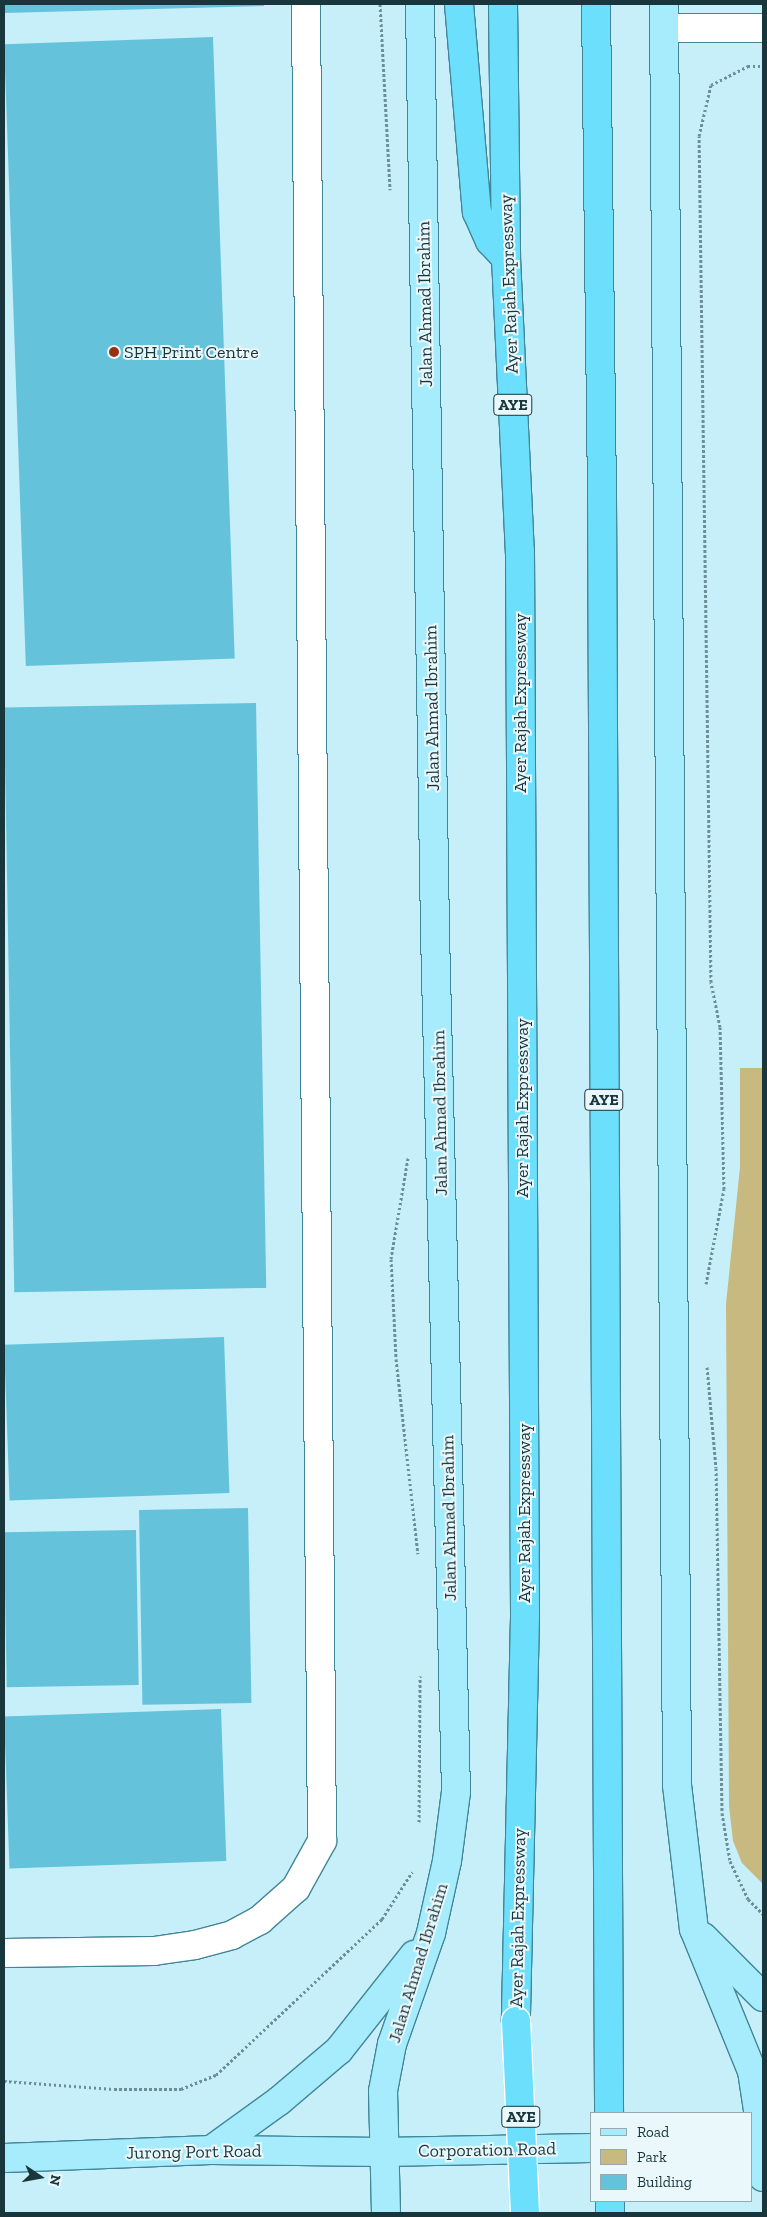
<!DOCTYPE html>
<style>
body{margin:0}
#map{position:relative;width:767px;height:2217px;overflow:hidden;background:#c7effa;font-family:"Zilla Slab",serif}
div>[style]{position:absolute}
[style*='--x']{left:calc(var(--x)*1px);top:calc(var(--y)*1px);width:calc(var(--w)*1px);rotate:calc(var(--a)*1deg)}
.green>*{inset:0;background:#c7b97f}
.building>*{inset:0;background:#64c3da;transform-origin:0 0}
.path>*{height:3px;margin-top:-1.5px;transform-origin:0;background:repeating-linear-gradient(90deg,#6c8e97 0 2.5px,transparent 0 5px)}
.roads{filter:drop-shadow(1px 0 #418697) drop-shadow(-1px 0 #418697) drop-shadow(0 1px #418697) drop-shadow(0 -1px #418697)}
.minor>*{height:28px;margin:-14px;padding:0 14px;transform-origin:14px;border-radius:14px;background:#fff}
.major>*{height:28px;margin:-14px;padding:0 14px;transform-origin:14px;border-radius:14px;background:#a7ecfd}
.highway>*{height:28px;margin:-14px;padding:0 14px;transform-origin:14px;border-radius:14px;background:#6cdffc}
.bridges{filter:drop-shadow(1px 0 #fff) drop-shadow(-1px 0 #fff) drop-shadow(0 1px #fff) drop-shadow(0 -1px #fff)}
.highway-bridge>*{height:28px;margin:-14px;padding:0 14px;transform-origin:14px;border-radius:14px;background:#6cdffc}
.dots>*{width:14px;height:14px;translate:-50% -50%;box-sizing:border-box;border:2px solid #eaf7fb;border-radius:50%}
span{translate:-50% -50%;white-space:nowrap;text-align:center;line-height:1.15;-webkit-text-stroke:4px #eaf7fb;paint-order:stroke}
.shield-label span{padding:1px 4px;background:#eaf7fb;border:1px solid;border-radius:4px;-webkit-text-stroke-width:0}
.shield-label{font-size:16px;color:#19363d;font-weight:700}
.street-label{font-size:18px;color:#19363d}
.poi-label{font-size:18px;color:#19363d}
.left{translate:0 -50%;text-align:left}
.frame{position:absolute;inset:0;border:5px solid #19363d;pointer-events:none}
.legend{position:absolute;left:590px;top:2112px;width:162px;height:90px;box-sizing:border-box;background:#eaf7fb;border:1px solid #96aaaf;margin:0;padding:6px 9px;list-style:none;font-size:15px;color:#19363d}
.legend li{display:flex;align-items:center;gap:10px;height:25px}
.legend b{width:25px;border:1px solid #96aaaf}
.north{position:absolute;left:15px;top:2152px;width:50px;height:50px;-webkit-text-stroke:4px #eaf7fb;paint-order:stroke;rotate:102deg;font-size:14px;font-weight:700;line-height:20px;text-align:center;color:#19363d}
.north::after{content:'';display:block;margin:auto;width:18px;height:22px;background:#19363d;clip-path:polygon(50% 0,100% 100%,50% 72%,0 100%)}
</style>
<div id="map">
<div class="green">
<i style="clip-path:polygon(740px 1068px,763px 1068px,763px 1884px,742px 1863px,733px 1841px,729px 1806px,726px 1304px,740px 1167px)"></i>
</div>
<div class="building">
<i style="clip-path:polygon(4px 4px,264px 4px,264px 6px,4px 13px)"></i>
<i style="left:213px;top:37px;width:622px;height:209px;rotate:88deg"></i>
<i style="left:256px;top:703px;width:585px;height:252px;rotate:89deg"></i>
<i style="left:224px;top:1337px;width:156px;height:220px;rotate:88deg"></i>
<i style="left:248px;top:1508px;width:195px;height:109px;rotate:89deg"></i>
<i style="left:136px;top:1530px;width:155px;height:132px;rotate:89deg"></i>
<i style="left:221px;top:1709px;width:152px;height:217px;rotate:88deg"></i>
</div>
<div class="path">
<i style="--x:380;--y:4;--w:186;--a:86.9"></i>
<i style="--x:408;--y:1158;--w:102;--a:99.6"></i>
<i style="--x:391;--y:1259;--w:100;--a:87.1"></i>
<i style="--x:396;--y:1359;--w:196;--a:83.6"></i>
<i style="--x:706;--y:1284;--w:97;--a:-79.3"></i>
<i style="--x:724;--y:1189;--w:162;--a:-91.4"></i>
<i style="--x:720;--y:1027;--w:46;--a:-101.3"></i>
<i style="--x:711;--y:982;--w:846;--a:-90.81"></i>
<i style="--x:699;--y:136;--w:52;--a:-76.8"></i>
<i style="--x:711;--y:85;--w:42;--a:-27.2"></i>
<i style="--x:748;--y:66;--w:15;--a:0"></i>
<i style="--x:707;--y:1367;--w:101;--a:84.9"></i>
<i style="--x:716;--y:1468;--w:345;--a:89"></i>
<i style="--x:722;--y:1813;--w:49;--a:80.5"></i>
<i style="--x:730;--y:1861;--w:42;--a:64.7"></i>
<i style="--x:748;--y:1899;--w:21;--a:45"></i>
<i style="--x:419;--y:1822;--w:146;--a:-89.6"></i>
<i style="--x:4;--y:2081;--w:110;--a:4.2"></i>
<i style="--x:114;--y:2089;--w:67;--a:0"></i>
<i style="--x:181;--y:2089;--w:38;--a:-22"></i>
<i style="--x:216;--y:2075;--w:228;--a:-43.2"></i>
<i style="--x:382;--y:1919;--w:56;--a:-57.4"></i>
</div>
<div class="roads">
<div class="minor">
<i style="--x:666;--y:28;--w:97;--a:0"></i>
<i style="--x:4;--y:1953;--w:150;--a:-0.8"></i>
<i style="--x:154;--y:1951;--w:41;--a:-8.3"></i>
<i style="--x:195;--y:1945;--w:38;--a:-15"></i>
<i style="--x:232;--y:1935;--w:32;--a:-28"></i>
<i style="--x:260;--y:1920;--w:48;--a:-41.6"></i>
<i style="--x:296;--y:1888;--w:54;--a:-61"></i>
<i style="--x:322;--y:1841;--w:1837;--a:-90.5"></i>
</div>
<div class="major">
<i style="--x:664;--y:4;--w:1781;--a:89.58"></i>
<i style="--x:677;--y:1785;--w:145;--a:83.3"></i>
<i style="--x:694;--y:1929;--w:153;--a:67.8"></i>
<i style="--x:752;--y:2071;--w:73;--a:81.3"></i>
<i style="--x:763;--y:2143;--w:34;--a:90"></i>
<i style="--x:703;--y:1937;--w:85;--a:45"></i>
<i style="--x:211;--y:2150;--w:84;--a:-35.8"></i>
<i style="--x:279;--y:2101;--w:79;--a:-40.4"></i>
<i style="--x:339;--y:2050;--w:121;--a:-51.7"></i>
<i style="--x:4;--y:2158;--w:207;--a:-2.2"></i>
<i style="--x:211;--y:2150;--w:172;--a:0.7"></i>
<i style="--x:383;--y:2152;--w:208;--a:-1.1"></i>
<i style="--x:386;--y:2213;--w:122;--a:-91.4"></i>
<i style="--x:383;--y:2091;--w:48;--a:-79.2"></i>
<i style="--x:392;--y:2044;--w:118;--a:-70.6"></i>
<i style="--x:431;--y:1933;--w:74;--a:-77.5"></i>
<i style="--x:447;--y:1861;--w:70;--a:-82.6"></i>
<i style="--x:456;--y:1792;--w:862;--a:-91.4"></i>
<i style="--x:435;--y:930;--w:926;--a:-90.93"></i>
</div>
<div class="highway">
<i style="--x:459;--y:4;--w:209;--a:85.1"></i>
<i style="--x:477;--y:212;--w:32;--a:66"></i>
<i style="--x:490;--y:241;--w:23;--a:47"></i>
<i style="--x:503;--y:4;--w:254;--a:89.3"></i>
<i style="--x:506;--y:258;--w:293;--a:87.3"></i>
<i style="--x:520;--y:551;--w:1066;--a:89.73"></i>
<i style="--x:525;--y:1617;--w:404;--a:91.3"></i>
<i style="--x:596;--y:4;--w:492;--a:89.3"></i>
<i style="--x:602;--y:496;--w:1617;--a:89.75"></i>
<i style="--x:610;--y:2201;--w:12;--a:90"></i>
</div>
</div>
<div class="bridges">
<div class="highway-bridge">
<i style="--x:516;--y:2021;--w:192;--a:87.3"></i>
</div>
</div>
<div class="dots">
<i style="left:114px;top:352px;background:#983112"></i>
</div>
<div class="shield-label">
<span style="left:513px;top:405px">AYE</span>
<span style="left:604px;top:1100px">AYE</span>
<span style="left:521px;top:2117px">AYE</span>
</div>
<div class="street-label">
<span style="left:509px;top:284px;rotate:-92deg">Ayer Rajah Expressway</span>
<span style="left:425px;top:304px;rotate:-91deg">Jalan Ahmad Ibrahim</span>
<span style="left:520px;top:703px;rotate:-90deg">Ayer Rajah Expressway</span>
<span style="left:432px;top:708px;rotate:-91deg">Jalan Ahmad Ibrahim</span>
<span style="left:522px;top:1108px;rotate:-90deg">Ayer Rajah Expressway</span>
<span style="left:440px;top:1113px;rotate:-91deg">Jalan Ahmad Ibrahim</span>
<span style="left:524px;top:1513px;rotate:-90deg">Ayer Rajah Expressway</span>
<span style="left:449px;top:1518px;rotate:-91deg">Jalan Ahmad Ibrahim</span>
<span style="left:518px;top:1918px;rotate:-89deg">Ayer Rajah Expressway</span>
<span style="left:418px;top:1963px;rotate:-73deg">Jalan Ahmad Ibrahim</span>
<span style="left:487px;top:2150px;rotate:-1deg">Corporation Road</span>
<span style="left:194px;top:2152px;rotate:-1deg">Jurong Port Road</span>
</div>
<div class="poi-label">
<span class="left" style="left:124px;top:352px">SPH Print Centre</span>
</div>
<div class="frame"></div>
<ul class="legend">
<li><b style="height:6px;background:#a7ecfd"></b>Road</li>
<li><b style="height:14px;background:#c7b97f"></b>Park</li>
<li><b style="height:14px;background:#64c3da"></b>Building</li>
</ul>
<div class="north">N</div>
</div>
